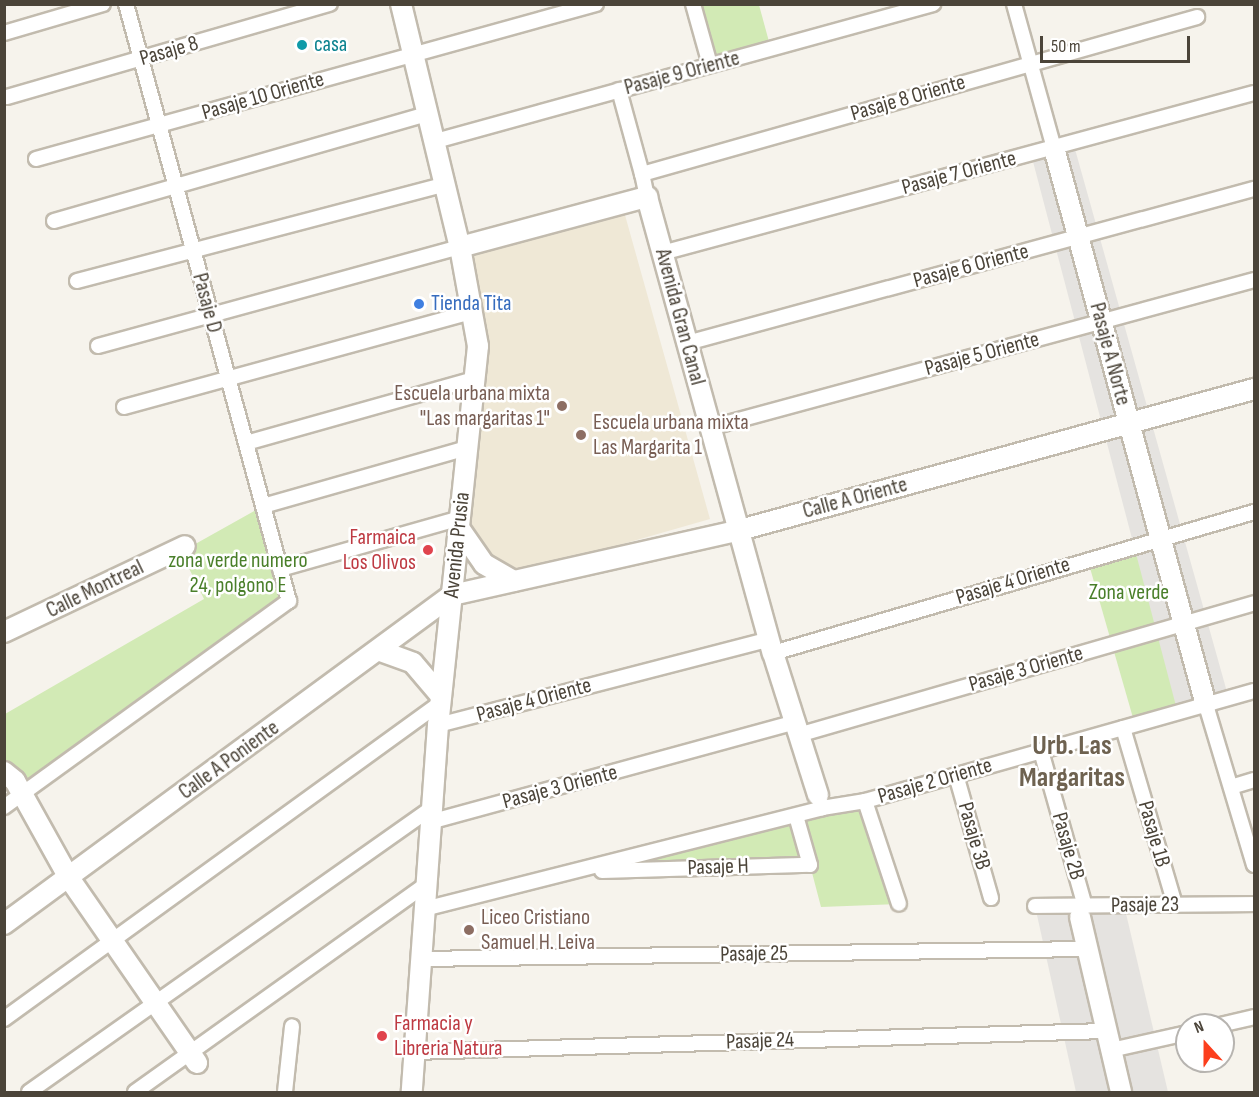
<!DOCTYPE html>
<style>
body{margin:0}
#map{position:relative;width:1259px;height:1097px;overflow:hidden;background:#f6f3ec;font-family:"Sofia Sans Condensed",sans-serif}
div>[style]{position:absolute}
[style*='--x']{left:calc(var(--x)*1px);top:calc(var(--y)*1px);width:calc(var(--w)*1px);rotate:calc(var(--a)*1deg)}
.education>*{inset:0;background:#efe8d6}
.green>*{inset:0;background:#d2eab5;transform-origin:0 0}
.parking>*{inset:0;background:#e5e3e0}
.roads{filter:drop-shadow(2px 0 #c2bbae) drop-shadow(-2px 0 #c2bbae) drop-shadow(0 2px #c2bbae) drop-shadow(0 -2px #c2bbae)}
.pedestrian>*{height:14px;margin:-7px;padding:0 7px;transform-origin:7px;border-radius:7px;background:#fff}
.minor>*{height:20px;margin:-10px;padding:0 10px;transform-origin:10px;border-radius:10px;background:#fff}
.dots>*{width:16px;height:16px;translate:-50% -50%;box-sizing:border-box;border:3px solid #fff;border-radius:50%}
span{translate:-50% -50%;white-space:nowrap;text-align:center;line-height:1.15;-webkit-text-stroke:5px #fff;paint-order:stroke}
.culture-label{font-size:22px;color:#0d838f}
.left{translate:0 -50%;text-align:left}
.street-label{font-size:22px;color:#4b4439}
.shop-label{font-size:22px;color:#366cbe}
.education-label{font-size:22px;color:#785e54}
.right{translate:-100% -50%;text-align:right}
.health-label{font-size:22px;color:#be3a42}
.park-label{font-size:22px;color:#4a7f2a}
.district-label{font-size:28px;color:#6e6250;font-weight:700}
.frame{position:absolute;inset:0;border:6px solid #4b4439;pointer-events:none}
.north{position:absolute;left:1175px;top:1013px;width:60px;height:60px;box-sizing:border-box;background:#fff;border:2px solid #b7b4b0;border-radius:50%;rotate:339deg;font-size:16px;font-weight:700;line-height:24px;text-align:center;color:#4b4439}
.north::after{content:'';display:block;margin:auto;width:21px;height:27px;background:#fc3f1d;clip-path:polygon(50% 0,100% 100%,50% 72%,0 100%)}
.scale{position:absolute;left:1040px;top:36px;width:150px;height:27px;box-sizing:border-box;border:3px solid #4b4439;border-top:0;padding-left:8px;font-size:18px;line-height:21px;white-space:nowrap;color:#4b4439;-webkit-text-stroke:4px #fff;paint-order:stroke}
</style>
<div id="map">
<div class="education">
<i style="clip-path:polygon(625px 215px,710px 519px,532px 570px,503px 569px,468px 534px,485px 351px,472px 254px)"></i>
</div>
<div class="green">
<i style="clip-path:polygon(693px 5px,759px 5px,771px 49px,710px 65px)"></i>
<i style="clip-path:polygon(263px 506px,289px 601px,22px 794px,5px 772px,5px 714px,204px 599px,181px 552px)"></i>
<i style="left:1146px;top:542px;width:173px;height:61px;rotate:74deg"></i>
<i style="clip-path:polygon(865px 801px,899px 904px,821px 907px,810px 865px,576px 871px)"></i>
</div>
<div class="parking">
<i style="clip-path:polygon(1073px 142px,1227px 692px,1176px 706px,1031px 154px)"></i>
<i style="clip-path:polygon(1124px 905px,1168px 1092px,1076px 1092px,1035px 906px)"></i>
</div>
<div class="roads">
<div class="pedestrian">
<i style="--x:693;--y:4;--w:63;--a:74.4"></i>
<i style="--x:1014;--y:4;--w:149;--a:74.5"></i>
<i style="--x:4;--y:33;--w:103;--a:-16.3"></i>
<i style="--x:619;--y:90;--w:87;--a:74.7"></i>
<i style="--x:7;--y:97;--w:336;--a:-16.1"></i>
<i style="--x:432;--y:142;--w:520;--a:-15.4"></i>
<i style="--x:36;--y:159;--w:581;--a:-15.47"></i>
<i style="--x:647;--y:197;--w:24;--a:-102"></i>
<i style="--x:642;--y:174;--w:577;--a:-15.8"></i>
<i style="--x:54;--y:221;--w:387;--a:-16"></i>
<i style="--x:662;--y:253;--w:613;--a:-15.12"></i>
<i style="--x:77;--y:281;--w:378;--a:-14.7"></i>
<i style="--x:687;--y:343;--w:588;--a:-15.2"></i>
<i style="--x:98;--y:346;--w:375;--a:-15.3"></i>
<i style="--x:124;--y:407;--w:361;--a:-15.3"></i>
<i style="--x:709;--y:428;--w:565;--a:-15.19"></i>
<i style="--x:246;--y:443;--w:237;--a:-15.7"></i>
<i style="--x:263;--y:506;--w:212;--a:-15.9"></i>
<i style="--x:280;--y:569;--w:187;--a:-15.8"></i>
<i style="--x:773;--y:653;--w:501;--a:-16.34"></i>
<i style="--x:1206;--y:705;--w:167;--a:73.3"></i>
<i style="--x:438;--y:725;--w:343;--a:-14.5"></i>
<i style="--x:1123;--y:728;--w:184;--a:73.6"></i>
<i style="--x:798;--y:735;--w:475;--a:-16.1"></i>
<i style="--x:1041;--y:751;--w:161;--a:74.2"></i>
<i style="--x:956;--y:775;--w:128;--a:74.1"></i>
<i style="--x:1231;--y:787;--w:24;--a:-17"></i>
<i style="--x:818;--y:795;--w:14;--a:73"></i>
<i style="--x:822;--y:808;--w:44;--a:-9.2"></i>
<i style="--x:865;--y:801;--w:404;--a:-15.8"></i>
<i style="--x:865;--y:801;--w:108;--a:71.7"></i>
<i style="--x:4;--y:807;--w:352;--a:-35.9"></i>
<i style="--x:289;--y:601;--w:619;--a:-105.27"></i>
<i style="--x:430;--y:822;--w:376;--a:-15.3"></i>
<i style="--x:602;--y:871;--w:208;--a:-1.7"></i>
<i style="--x:810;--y:865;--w:51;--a:-105.9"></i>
<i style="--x:1035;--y:906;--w:219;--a:-0.5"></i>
<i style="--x:424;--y:909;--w:411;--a:-14.2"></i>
<i style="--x:420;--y:959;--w:668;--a:-0.86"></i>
<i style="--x:4;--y:1019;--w:538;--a:-35.93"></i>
<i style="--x:1220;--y:1025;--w:35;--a:-13"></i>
<i style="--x:1111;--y:1050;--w:78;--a:-12.6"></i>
<i style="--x:414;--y:1052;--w:693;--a:-1.74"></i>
<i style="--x:29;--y:1092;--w:492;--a:-35.2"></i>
<i style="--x:135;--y:1092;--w:356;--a:-35.5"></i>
<i style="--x:285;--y:1092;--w:66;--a:-83.9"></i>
</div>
<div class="minor">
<i style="--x:401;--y:4;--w:250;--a:76.4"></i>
<i style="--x:460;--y:247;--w:101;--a:79.7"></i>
<i style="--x:478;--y:346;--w:381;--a:96"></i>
<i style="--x:438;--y:725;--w:368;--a:94.1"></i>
<i style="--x:1054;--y:148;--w:577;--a:74.74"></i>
<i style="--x:460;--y:247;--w:194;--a:-15"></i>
<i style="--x:647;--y:197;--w:473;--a:74.6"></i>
<i style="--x:773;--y:653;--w:149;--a:72.4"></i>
<i style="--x:459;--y:528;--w:44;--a:55.2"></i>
<i style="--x:484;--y:564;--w:34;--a:30"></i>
<i style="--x:4;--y:632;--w:200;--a:-25.4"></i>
<i style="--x:378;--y:650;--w:37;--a:20"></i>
<i style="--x:413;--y:663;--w:43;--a:49.7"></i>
<i style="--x:4;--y:772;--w:14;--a:39"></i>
<i style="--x:15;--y:781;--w:111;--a:60.9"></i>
<i style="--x:69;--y:878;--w:225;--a:55.3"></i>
<i style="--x:1080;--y:917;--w:180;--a:76.8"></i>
<i style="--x:4;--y:924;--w:556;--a:-36.29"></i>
<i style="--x:452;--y:595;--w:295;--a:-12.7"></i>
<i style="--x:740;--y:530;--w:533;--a:-15.34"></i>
</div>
</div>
<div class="dots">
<i style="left:302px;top:45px;background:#0f9aa8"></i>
<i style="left:419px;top:304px;background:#3f7fe0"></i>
<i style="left:562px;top:406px;background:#8d6e63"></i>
<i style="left:581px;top:435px;background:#8d6e63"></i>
<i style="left:428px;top:550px;background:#e0444e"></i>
<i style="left:469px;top:930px;background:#8d6e63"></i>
<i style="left:382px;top:1036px;background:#e0444e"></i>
</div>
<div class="culture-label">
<span class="left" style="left:314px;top:45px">casa</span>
</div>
<div class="street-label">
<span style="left:169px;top:51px;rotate:-16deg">Pasaje 8</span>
<span style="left:682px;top:73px;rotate:-15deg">Pasaje 9 Oriente</span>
<span style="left:263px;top:96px;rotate:-16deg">Pasaje 10 Oriente</span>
<span style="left:908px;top:98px;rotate:-16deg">Pasaje 8 Oriente</span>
<span style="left:959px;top:173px;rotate:-15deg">Pasaje 7 Oriente</span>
<span style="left:971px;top:266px;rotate:-15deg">Pasaje 6 Oriente</span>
<span style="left:207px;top:303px;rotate:75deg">Pasaje D</span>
<span style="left:680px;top:317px;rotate:75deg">Avenida Gran Canal</span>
<span style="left:982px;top:354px;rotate:-15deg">Pasaje 5 Oriente</span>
<span style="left:1110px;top:354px;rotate:75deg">Pasaje A Norte</span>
<span style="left:855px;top:498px;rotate:-15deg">Calle A Oriente</span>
<span style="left:457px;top:545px;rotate:-84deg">Avenida Prusia</span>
<span style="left:1013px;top:581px;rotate:-17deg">Pasaje 4 Oriente</span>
<span style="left:95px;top:589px;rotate:-26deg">Calle Montreal</span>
<span style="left:1026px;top:669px;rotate:-16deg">Pasaje 3 Oriente</span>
<span style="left:534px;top:700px;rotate:-15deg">Pasaje 4 Oriente</span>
<span style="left:229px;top:760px;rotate:-36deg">Calle A Poniente</span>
<span style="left:935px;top:781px;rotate:-16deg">Pasaje 2 Oriente</span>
<span style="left:560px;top:787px;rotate:-15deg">Pasaje 3 Oriente</span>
<span style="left:1154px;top:834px;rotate:74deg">Pasaje 1B</span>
<span style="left:974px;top:836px;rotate:74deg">Pasaje 3B</span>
<span style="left:1068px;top:846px;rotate:74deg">Pasaje 2B</span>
<span style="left:718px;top:867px;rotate:-2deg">Pasaje H</span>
<span style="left:1145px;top:905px;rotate:-1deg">Pasaje 23</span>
<span style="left:754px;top:954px;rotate:-1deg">Pasaje 25</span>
<span style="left:760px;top:1041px;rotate:-2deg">Pasaje 24</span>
</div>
<div class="shop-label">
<span class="left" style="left:431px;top:304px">Tienda Tita</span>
</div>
<div class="education-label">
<span class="right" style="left:550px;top:406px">Escuela urbana mixta<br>"Las margaritas 1"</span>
<span class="left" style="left:593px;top:435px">Escuela urbana mixta<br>Las Margarita 1</span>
<span class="left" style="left:481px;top:930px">Liceo Cristiano<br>Samuel H. Leiva</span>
</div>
<div class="health-label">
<span class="right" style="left:416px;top:550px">Farmaica<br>Los Olivos</span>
<span class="left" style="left:394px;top:1036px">Farmacia y<br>Libreria Natura</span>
</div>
<div class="park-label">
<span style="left:238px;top:573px">zona verde numero<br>24, polgono E</span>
<span style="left:1129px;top:593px">Zona verde</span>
</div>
<div class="district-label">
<span style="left:1072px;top:762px">Urb. Las<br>Margaritas</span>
</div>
<div class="frame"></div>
<div class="north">N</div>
<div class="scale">50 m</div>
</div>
